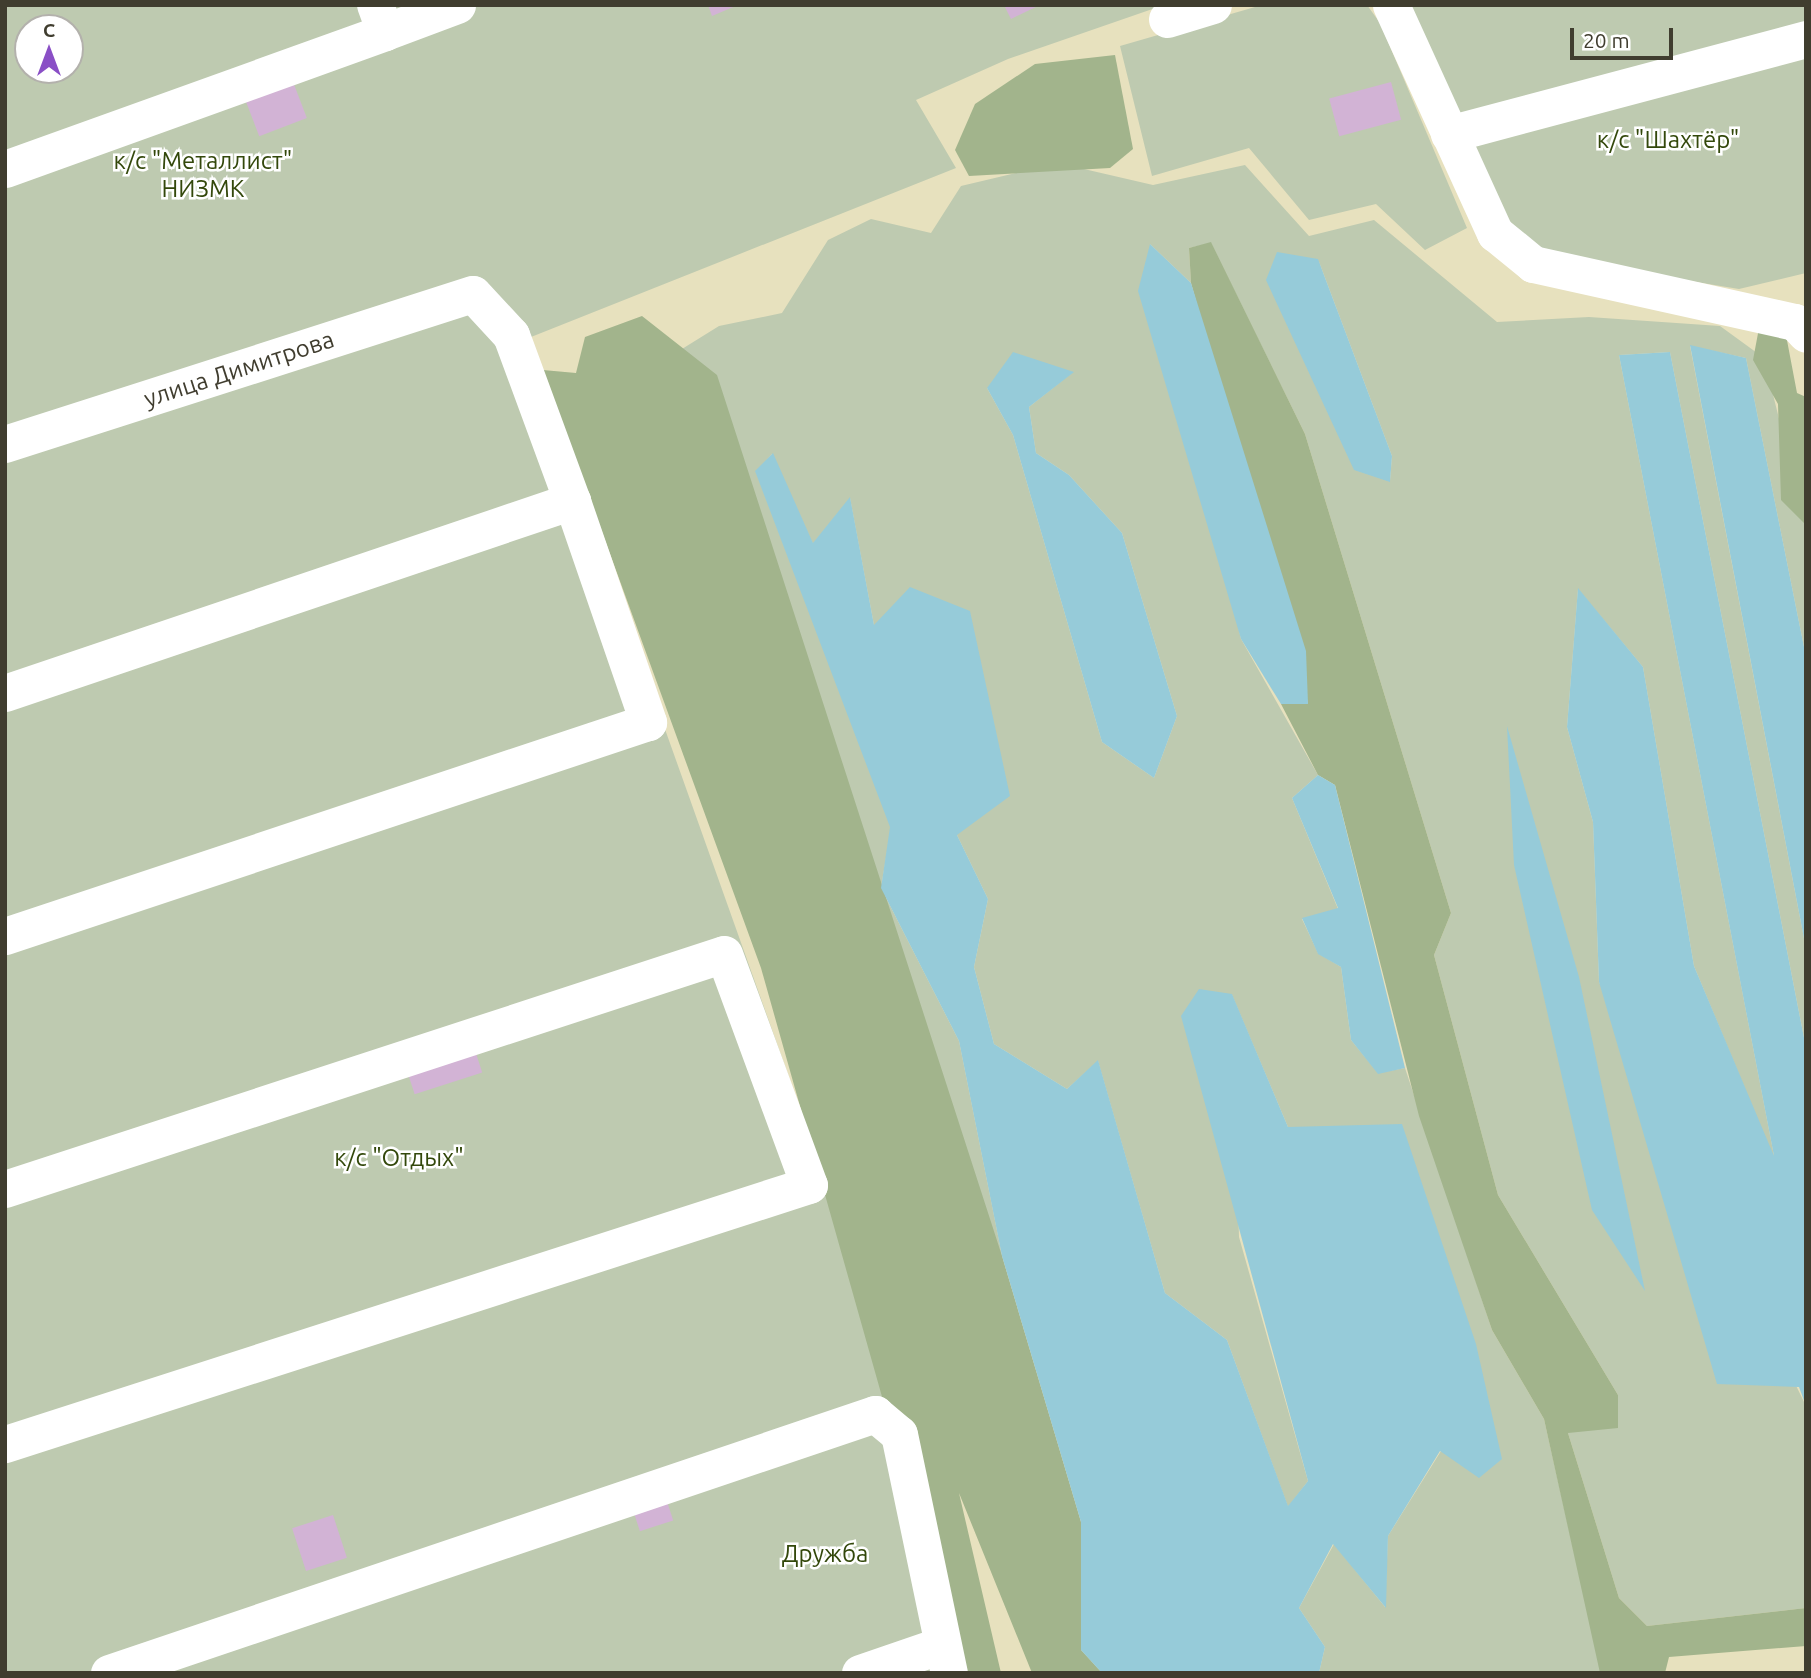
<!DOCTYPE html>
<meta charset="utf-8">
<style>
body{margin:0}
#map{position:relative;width:1811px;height:1678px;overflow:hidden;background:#e7e1be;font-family:Ubuntu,sans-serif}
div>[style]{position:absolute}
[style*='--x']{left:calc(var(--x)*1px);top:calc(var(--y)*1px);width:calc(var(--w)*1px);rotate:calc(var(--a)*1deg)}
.green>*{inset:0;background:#becab0}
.forest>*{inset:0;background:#a2b48c}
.water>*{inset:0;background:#96cbd9}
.building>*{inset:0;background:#d2b3d5;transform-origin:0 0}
.minor>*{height:37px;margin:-18.5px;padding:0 18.5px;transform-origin:18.5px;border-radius:18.5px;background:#fff}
span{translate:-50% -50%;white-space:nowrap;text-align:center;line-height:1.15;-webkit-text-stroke:5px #fff;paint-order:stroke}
.park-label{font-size:24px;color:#33480b}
.street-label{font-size:24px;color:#403d2f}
.frame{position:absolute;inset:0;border:7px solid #403d2f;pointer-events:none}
.north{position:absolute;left:14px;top:14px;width:70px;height:70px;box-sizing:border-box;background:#fff;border:2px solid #b3b1ac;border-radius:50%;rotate:0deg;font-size:19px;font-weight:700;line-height:28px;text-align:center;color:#403d2f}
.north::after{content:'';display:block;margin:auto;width:24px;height:32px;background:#8a4fc6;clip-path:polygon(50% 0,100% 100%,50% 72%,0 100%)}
.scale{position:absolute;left:1570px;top:28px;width:103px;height:32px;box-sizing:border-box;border:4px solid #403d2f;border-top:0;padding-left:9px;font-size:21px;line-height:24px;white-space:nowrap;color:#403d2f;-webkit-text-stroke:5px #fff;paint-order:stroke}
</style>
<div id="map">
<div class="green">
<i style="clip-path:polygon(evenodd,5px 5px,1164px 5px,1008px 59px,916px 100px,956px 168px,526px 339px,905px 1403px,979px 1673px,5px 1673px,5px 5px,28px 28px,70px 28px,70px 70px,28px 70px,28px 28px)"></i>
<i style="clip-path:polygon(1262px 5px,1367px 5px,1380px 23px,1467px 228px,1425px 250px,1376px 204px,1309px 220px,1249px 148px,1152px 176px,1120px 46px)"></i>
<i style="clip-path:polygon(1403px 5px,1806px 5px,1806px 273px,1739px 289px,1542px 257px,1507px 227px)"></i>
<i style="clip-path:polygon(evenodd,1058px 163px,1153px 185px,1245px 165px,1309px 236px,1374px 220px,1497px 322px,1589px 317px,1720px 326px,1764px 358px,1806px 528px,1806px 657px,1746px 358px,1690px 346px,1806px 949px,1806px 1048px,1670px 352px,1619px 355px,1775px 1161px,1694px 966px,1643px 667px,1578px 589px,1567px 727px,1593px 822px,1599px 982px,1806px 1406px,1806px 1608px,1647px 1626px,1619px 1598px,1568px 1433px,1618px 1395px,1498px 1195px,1434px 955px,1451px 913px,1305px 434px,1211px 243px,1189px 248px,1191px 283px,1150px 244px,1241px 639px,1318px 775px,1292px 798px,1338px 909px,1302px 919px,1318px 953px,1341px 967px,1351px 1040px,1378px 1073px,1405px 1068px,1492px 1330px,1544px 1419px,1601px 1672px,1319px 1673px,1325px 1647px,1299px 1608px,1334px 1544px,1385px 1607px,1388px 1536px,1441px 1451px,1288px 1127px,1232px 995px,1239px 1237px,1308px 1481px,1288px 1507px,1227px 1340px,1165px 1293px,1098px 1061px,1067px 1089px,994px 1044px,974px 967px,988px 899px,957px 835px,874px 625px,850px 498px,813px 544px,772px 454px,756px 472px,891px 827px,881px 888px,959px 1041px,1081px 1650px,1102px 1673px,1060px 1673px,616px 390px,719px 326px,782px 313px,828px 240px,871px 219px,931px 233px,961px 186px,1058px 163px,1318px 259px,1392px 456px,1390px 481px,1318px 259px,1058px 163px,1073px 372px,1029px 407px,1036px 453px,1069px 475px,1122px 533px,1177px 716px,1154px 778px,1102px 742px,1013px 435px,987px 388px,1073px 372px)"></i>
</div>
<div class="forest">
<i style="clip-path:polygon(1115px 55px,1133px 149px,1110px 168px,969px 176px,955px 150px,975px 104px,1035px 64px)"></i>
<i style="clip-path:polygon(1211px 242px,1305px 434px,1451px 913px,1434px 955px,1498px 1195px,1618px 1395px,1618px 1428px,1568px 1433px,1619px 1598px,1647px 1626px,1806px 1608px,1806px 1646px,1669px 1657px,1665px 1673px,1600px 1673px,1544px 1419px,1492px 1330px,1419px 1116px,1335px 785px,1318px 775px,1281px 704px,1308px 703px,1191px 283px,1189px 248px)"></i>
<i style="clip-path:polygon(642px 316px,717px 375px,1002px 1256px,1081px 1522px,1081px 1650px,1102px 1673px,1032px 1673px,959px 1493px,1001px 1673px,960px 1673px,761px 968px,543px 370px,576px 373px,585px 337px)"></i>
<i style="clip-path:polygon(1759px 328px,1786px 335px,1797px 393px,1806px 397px,1806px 554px,1804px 523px,1781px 500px,1778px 404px,1753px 360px)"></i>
</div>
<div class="water">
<i style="clip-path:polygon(1150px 244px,1191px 283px,1306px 651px,1308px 704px,1281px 704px,1241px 639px,1138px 291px)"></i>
<i style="clip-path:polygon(1277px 252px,1318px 259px,1392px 456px,1390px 482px,1354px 470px,1266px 280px)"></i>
<i style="clip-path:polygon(1690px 345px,1746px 358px,1806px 657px,1806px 949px)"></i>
<i style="clip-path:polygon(1013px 352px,1074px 372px,1029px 407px,1036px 453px,1069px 475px,1122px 533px,1177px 716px,1154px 778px,1102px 742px,1013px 435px,987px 388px)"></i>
<i style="clip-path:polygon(1670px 352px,1806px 1048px,1806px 1406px,1799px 1387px,1717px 1384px,1599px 982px,1593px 822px,1567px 727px,1578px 588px,1643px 667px,1694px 966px,1774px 1156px,1619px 355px)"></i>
<i style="clip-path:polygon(773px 453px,813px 543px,850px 497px,874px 625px,910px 587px,970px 611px,1010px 796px,957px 835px,988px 899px,974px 967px,994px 1044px,1067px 1089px,1098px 1060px,1165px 1293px,1227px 1340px,1288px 1506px,1308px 1481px,1181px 1016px,1199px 989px,1232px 994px,1288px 1127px,1402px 1124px,1476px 1344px,1502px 1459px,1479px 1478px,1440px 1451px,1388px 1536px,1386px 1608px,1333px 1544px,1299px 1608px,1325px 1647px,1319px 1673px,1102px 1673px,1081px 1650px,1081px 1522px,1002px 1256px,959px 1041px,881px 888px,890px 827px,755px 471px)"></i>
<i style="clip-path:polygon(1507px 726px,1579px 977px,1645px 1291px,1592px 1210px,1514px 865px)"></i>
<i style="clip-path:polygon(1318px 775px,1335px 785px,1405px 1068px,1378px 1074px,1351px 1040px,1341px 967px,1318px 954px,1302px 918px,1338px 908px,1292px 798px)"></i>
</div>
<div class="building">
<i style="clip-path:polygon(708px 5px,738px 5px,712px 16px)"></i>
<i style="clip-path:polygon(1004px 5px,1040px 5px,1011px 19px)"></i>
<i style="left:290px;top:74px;width:47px;height:51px;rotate:69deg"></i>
<i style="left:1391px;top:82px;width:39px;height:64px;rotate:75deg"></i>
<i style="left:472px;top:1041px;width:33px;height:71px;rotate:72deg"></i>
<i style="left:663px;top:1489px;width:33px;height:35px;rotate:72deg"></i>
<i style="left:333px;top:1515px;width:45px;height:43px;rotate:72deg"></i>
</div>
<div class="minor">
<i style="--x:1391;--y:5;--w:251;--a:65.5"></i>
<i style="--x:1495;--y:233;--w:49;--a:39.2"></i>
<i style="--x:1533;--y:264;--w:268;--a:12.5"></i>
<i style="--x:1795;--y:322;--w:16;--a:47"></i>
<i style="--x:1167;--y:19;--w:48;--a:-16.9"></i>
<i style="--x:385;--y:32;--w:77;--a:-20.6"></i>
<i style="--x:1449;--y:134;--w:369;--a:-14.9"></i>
<i style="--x:5;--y:169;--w:404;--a:-19.8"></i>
<i style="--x:385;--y:32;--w:29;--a:-110"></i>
<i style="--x:5;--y:444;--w:491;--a:-17.8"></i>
<i style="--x:473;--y:294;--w:56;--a:47.2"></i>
<i style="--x:511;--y:335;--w:177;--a:69.8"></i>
<i style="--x:5;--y:693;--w:599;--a:-18.71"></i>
<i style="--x:572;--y:501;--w:234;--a:71"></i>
<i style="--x:648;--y:722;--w:678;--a:161.59"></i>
<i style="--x:5;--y:1189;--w:756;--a:-18.1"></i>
<i style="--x:724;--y:954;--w:246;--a:69.8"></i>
<i style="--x:809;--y:1185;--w:845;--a:162.14"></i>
<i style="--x:109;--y:1673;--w:809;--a:-18.68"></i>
<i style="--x:875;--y:1414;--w:31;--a:40"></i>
<i style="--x:899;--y:1434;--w:244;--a:78.2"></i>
<i style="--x:860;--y:1673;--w:87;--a:-18.9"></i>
</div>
<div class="park-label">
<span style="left:1668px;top:140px">к/с "Шахтёр"</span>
<span style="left:203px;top:175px">к/с "Металлист"<br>НИЗМК</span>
<span style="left:399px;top:1158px">к/с "Отдых"</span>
<span style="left:825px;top:1554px">Дружба</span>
</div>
<div class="street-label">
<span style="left:239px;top:369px;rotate:-18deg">улица Димитрова</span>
</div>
<div class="frame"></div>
<div class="north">С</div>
<div class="scale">20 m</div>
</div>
